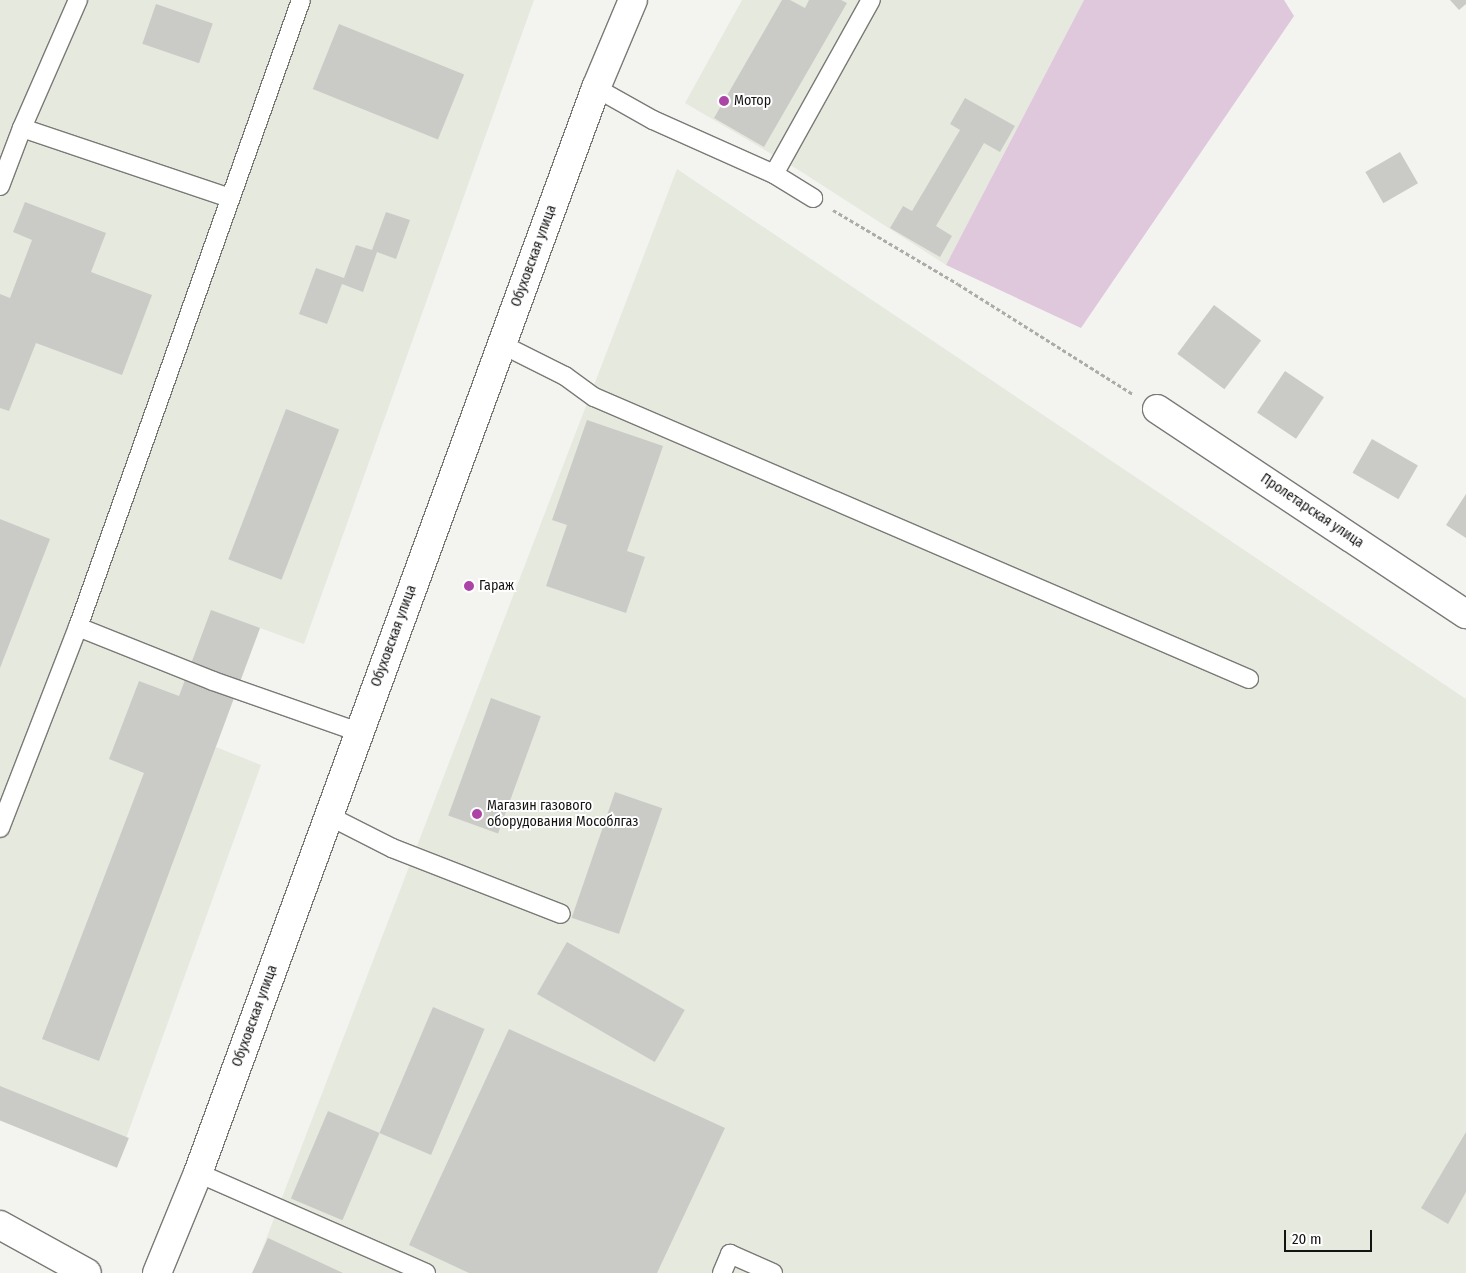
<!DOCTYPE html>
<meta charset="utf-8">
<style>
body{margin:0}
#map{position:relative;width:1466px;height:1273px;overflow:hidden;background:#f3f4f0;font-family:"Fira Sans Condensed",sans-serif}
div>[style]{position:absolute}
[style*='--x']{left:calc(var(--x)*1px);top:calc(var(--y)*1px);width:calc(var(--w)*1px);rotate:calc(var(--a)*1deg)}
.built>*{inset:0;background:#e6e9de}
.green>*{inset:0;background:#dfc8dc}
.building>*{inset:0;background:#cacbc7;transform-origin:0 0}
.path>*{height:3px;margin-top:-1.5px;transform-origin:0;background:repeating-linear-gradient(90deg,#abaca9 0 4px,transparent 0 6.5px)}
.roads{filter:drop-shadow(1px 0 #797a76) drop-shadow(-1px 0 #797a76) drop-shadow(0 1px #797a76) drop-shadow(0 -1px #797a76)}
.service>*{height:18px;margin:-9px;padding:0 9px;transform-origin:9px;border-radius:9px;background:#fff}
.minor>*{height:28px;margin:-14px;padding:0 14px;transform-origin:14px;border-radius:14px;background:#fff}
.primary>*{height:28px;margin:-14px;padding:0 14px;transform-origin:14px;border-radius:14px;background:#fff}
.dots>*{width:14px;height:14px;translate:-50% -50%;box-sizing:border-box;border:2px solid #fff;border-radius:50%}
span{translate:-50% -50%;white-space:nowrap;text-align:center;line-height:1.15;-webkit-text-stroke:4px #fff;paint-order:stroke}
.poi-label{font-size:14px;color:#131312}
.left{translate:0 -50%;text-align:left}
.street-label{font-size:14px;color:#131312}
.scale{position:absolute;left:1284px;top:1230px;width:88px;height:22px;box-sizing:border-box;border:2px solid #131312;border-top:0;padding-left:6px;font-size:15px;line-height:18px;white-space:nowrap;color:#131312;-webkit-text-stroke:4px #fff;paint-order:stroke}
</style>
<div id="map">
<div class="built">
<i style="clip-path:polygon(0 0,534px 0,304px 644px,260px 628px,216px 747px,261px 765px,116px 1166px,0 1118px)"></i>
<i style="clip-path:polygon(742px 0,1084px 0,946px 265px,797px 169px,685px 103px)"></i>
<i style="clip-path:polygon(677px 169px,1466px 699px,1466px 1273px,253px 1273px)"></i>
</div>
<div class="green">
<i style="clip-path:polygon(1084px 0,1284px 0,1294px 16px,1081px 328px,946px 265px)"></i>
</div>
<div class="building">
<i style="clip-path:polygon(782px 0,790px 0,805px 8px,809px 0,841px 0,847px 3px,764px 147px,714px 118px)"></i>
<i style="clip-path:polygon(1450px 0,1466px 0,1466px 4px,1459px 10px)"></i>
<i style="left:156px;top:4px;width:60px;height:42px;rotate:19deg"></i>
<i style="left:339px;top:24px;width:135px;height:70px;rotate:22deg"></i>
<i style="clip-path:polygon(965px 98px,1015px 126px,1000px 152px,984px 143px,936px 226px,952px 236px,940px 257px,890px 228px,903px 206px,912px 211px,960px 130px,950px 124px)"></i>
<i style="left:1400px;top:152px;width:36px;height:40px;rotate:60deg"></i>
<i style="clip-path:polygon(25px 202px,106px 233px,91px 272px,152px 295px,122px 375px,36px 343px,9px 411px,0 408px,0 294px,10px 298px,32px 240px,13px 232px)"></i>
<i style="clip-path:polygon(386px 212px,410px 220px,396px 259px,377px 252px,363px 292px,342px 284px,327px 324px,299px 314px,316px 268px,344px 278px,356px 245px,372px 250px)"></i>
<i style="left:1214px;top:305px;width:59px;height:61px;rotate:37deg"></i>
<i style="left:1285px;top:371px;width:47px;height:50px;rotate:34deg"></i>
<i style="left:286px;top:409px;width:57px;height:161px;rotate:21deg"></i>
<i style="clip-path:polygon(587px 420px,663px 446px,627px 551px,645px 557px,626px 613px,546px 586px,567px 525px,552px 520px)"></i>
<i style="left:1372px;top:439px;width:53px;height:39px;rotate:30deg"></i>
<i style="clip-path:polygon(1466px 494px,1466px 538px,1446px 525px)"></i>
<i style="clip-path:polygon(0 519px,50px 539px,0 668px)"></i>
<i style="clip-path:polygon(211px 610px,260px 628px,99px 1061px,42px 1039px,144px 773px,109px 759px,139px 681px,179px 696px)"></i>
<i style="left:491px;top:698px;width:53px;height:125px;rotate:20deg"></i>
<i style="left:615px;top:792px;width:50px;height:133px;rotate:19deg"></i>
<i style="left:567px;top:942px;width:136px;height:60px;rotate:30deg"></i>
<i style="left:433px;top:1007px;width:56px;height:137px;rotate:23deg"></i>
<i style="clip-path:polygon(509px 1029px,725px 1128px,657px 1273px,469px 1273px,409px 1245px)"></i>
<i style="left:0;top:1086px;width:139px;height:32px;rotate:22deg"></i>
<i style="left:328px;top:1111px;width:56px;height:95px;rotate:23deg"></i>
<i style="clip-path:polygon(1466px 1132px,1466px 1192px,1448px 1224px,1421px 1208px)"></i>
<i style="clip-path:polygon(268px 1238px,343px 1273px,252px 1273px)"></i>
</div>
<div class="path">
<i style="--x:833;--y:210;--w:145;--a:30.6"></i>
<i style="--x:958;--y:284;--w:207;--a:32.2"></i>
</div>
<div class="roads">
<div class="service">
<i style="--x:596;--y:88;--w:65;--a:29.3"></i>
<i style="--x:653;--y:120;--w:133;--a:24.1"></i>
<i style="--x:774;--y:174;--w:46;--a:31.6"></i>
<i style="--x:22;--y:128;--w:219;--a:18.6"></i>
<i style="--x:774;--y:174;--w:199;--a:-60.9"></i>
<i style="--x:0;--y:186;--w:62;--a:-69.2"></i>
<i style="--x:22;--y:128;--w:140;--a:-66.4"></i>
<i style="--x:501;--y:344;--w:72;--a:26.6"></i>
<i style="--x:565;--y:376;--w:36;--a:36"></i>
<i style="--x:594;--y:397;--w:713;--a:23.29"></i>
<i style="--x:78;--y:627;--w:145;--a:21.8"></i>
<i style="--x:213;--y:681;--w:155;--a:19.3"></i>
<i style="--x:329;--y:816;--w:71;--a:26.9"></i>
<i style="--x:392;--y:848;--w:181;--a:21.3"></i>
<i style="--x:0;--y:828;--w:216;--a:-68.8"></i>
<i style="--x:78;--y:627;--w:665;--a:-70.42"></i>
<i style="--x:198;--y:1173;--w:249;--a:23.7"></i>
<i style="--x:722;--y:1273;--w:21;--a:-67"></i>
<i style="--x:730;--y:1254;--w:47;--a:23.8"></i>
</div>
<div class="minor">
<i style="--x:1157;--y:409;--w:371;--a:33.6"></i>
<i style="--x:0;--y:1225;--w:99;--a:28.9"></i>
</div>
<div class="primary">
<i style="--x:157;--y:1273;--w:108;--a:-67.7"></i>
<i style="--x:198;--y:1173;--w:1156;--a:-69.86"></i>
<i style="--x:596;--y:88;--w:95;--a:-67.2"></i>
</div>
</div>
<div class="dots">
<i style="left:724px;top:101px;background:#ac44a8"></i>
<i style="left:469px;top:586px;background:#ac44a8"></i>
<i style="left:477px;top:814px;background:#ac44a8"></i>
</div>
<div class="poi-label">
<span class="left" style="left:734px;top:101px">Мотор</span>
<span class="left" style="left:479px;top:586px">Гараж</span>
<span class="left" style="left:487px;top:814px">Магазин газового<br>оборудования Мособлгаз</span>
</div>
<div class="street-label">
<span style="left:534px;top:256px;rotate:-70deg">Обуховская улица</span>
<span style="left:1312px;top:511px;rotate:34deg">Пролетарская улица</span>
<span style="left:394px;top:636px;rotate:-70deg">Обуховская улица</span>
<span style="left:255px;top:1016px;rotate:-70deg">Обуховская улица</span>
</div>
<div class="scale">20 m</div>
</div>
